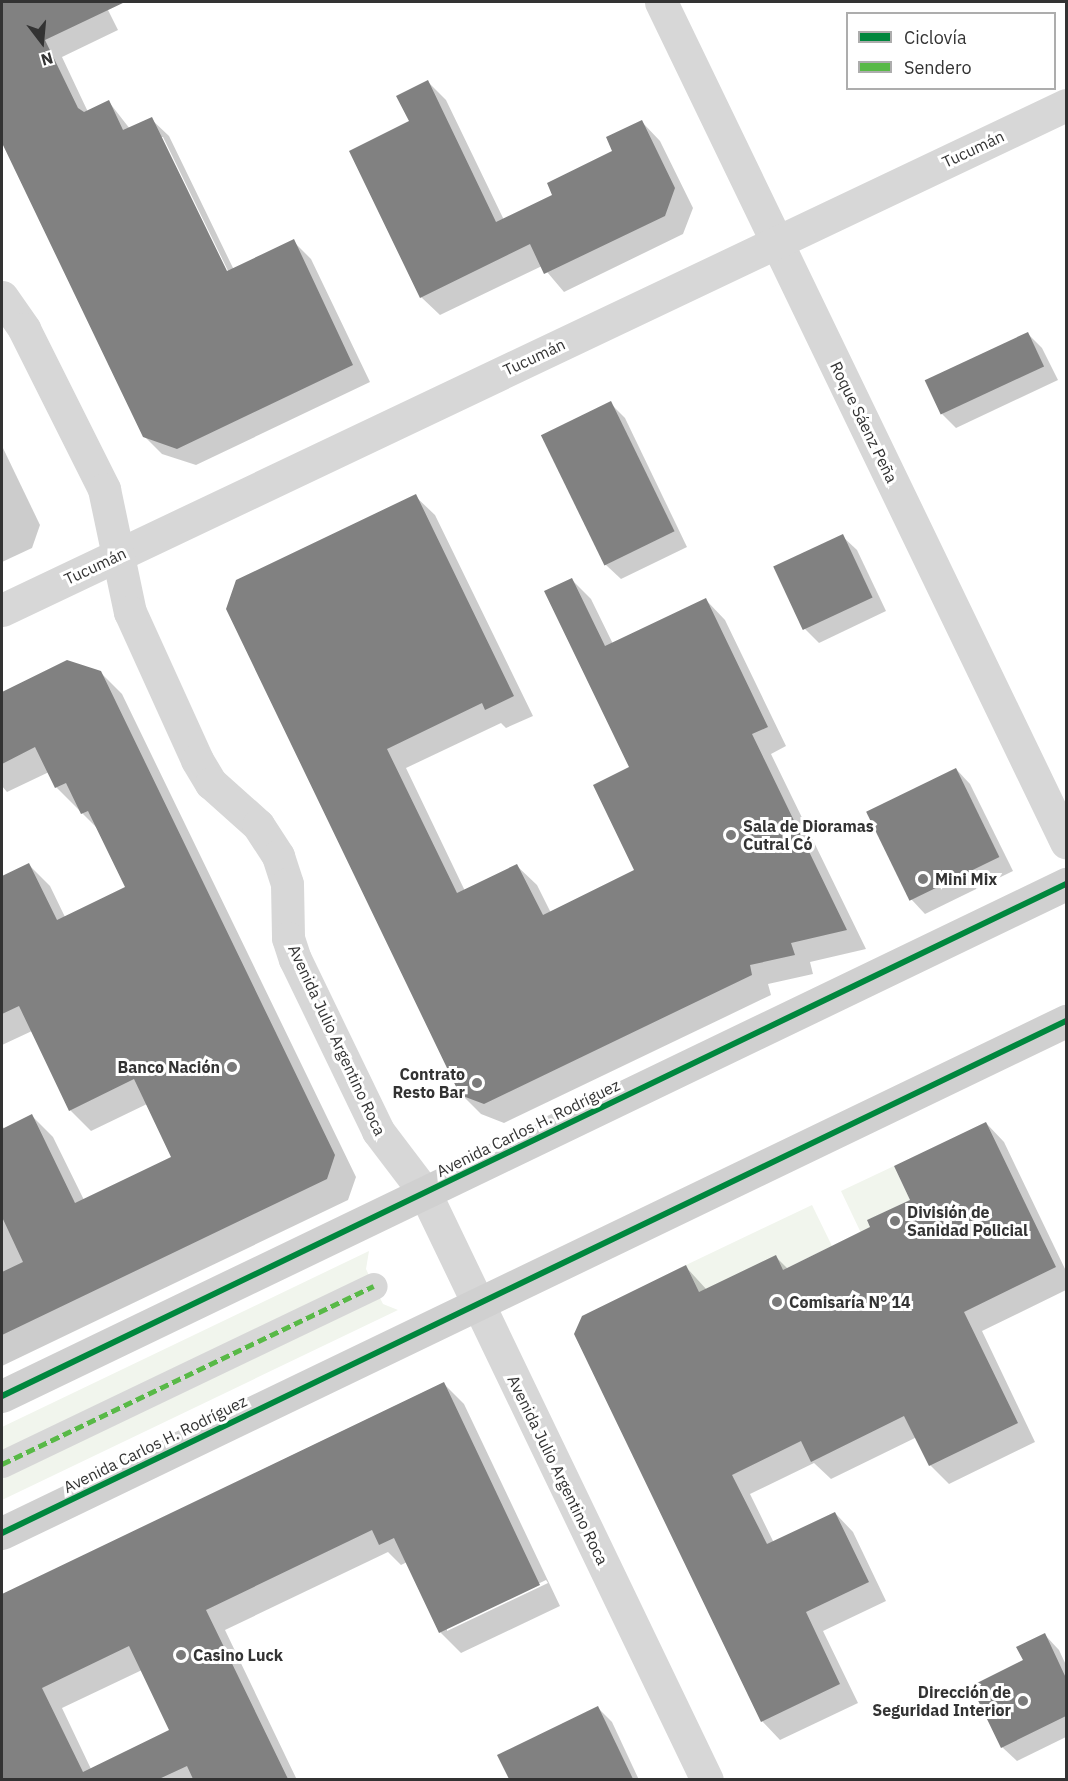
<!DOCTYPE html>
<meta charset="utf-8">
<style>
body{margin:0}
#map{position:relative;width:1068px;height:1781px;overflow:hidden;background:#fff;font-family:"IBM Plex Sans",sans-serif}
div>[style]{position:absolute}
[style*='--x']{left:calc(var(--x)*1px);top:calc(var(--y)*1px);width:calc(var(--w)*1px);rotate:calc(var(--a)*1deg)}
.green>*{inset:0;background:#f1f5ed}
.shadow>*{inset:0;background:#0003}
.building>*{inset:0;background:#818181;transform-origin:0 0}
.pedestrian>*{height:27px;margin:-13.5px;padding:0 13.5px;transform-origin:13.5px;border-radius:13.5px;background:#d7d7d7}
.minor>*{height:33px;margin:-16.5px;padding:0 16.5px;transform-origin:16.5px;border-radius:16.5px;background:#d7d7d7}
.tertiary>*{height:33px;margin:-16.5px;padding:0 16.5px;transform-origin:16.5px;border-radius:16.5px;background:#d7d7d7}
.secondary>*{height:33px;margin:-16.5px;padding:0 16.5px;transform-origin:16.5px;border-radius:16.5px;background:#d0d0d0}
.quiet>*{height:4.5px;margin-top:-2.25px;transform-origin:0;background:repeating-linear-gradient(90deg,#58b947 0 9px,transparent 0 13.5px)}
.cycleway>*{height:6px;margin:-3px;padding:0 3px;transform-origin:3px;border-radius:3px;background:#00873e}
.dots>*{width:16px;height:16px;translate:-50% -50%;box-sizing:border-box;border:3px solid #fff;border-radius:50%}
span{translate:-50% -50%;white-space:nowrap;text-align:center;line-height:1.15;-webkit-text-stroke:6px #fff;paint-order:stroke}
.street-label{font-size:16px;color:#333}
.poi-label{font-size:16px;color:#333;font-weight:700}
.left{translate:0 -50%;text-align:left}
.right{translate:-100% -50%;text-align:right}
.frame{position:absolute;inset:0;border:3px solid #333;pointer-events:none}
.legend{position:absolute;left:846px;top:12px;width:210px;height:78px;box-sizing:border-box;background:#fff;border:2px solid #adadad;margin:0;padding:8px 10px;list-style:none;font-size:18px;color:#333}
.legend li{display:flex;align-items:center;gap:12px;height:30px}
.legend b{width:30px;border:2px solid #adadad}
.north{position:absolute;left:12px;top:12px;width:60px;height:60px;-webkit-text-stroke:4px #fff;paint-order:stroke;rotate:164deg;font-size:16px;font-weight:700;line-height:24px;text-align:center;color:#333}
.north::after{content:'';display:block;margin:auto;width:21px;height:27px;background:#333;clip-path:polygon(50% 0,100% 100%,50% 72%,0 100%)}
</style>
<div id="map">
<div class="green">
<i style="clip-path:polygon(894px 1166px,910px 1200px,868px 1220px,871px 1228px,861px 1233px,841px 1191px)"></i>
<i style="clip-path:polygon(812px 1205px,832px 1246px,783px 1270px,701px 1296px,686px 1265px)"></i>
<i style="clip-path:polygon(369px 1251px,366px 1269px,374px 1286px,383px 1304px,398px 1310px,2px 1500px,2px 1427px)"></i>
</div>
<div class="shadow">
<i style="clip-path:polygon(evenodd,2px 2px,104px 2px,118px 30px,62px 57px,88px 112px,109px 102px,130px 129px,151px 119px,169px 136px,234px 270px,293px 241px,311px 259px,370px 382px,196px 465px,162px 454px,144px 436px,2px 139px,2px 2px,160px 137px,163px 137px,231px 277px,229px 279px,160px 137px)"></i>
<i style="clip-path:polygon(428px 82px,446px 100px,504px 220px,554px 195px,614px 152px,642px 122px,660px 141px,693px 208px,683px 234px,564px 292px,542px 266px,440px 315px,421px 297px,411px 122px)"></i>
<i style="clip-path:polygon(1028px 334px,1042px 348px,1058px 380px,956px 428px,942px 414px)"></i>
<i style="clip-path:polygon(610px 403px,625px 418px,687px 547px,621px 579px,606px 565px)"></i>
<i style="clip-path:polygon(2px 446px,40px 525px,32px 548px,2px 562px)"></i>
<i style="clip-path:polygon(415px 496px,435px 515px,533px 716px,506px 728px,501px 723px,406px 768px,465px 891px,517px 866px,537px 885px,551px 913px,636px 871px,631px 768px,572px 580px,591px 599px,613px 644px,706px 600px,725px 620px,786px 746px,771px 754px,866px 949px,810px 962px,813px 974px,768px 984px,771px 995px,504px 1123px,481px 1114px,461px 1094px,228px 609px)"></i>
<i style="clip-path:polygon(842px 536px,857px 550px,886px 611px,819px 643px,805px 629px)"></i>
<i style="clip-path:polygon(67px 662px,100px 672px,122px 694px,356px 1177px,348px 1200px,2px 1366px,2px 1124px,4px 1129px,32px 1116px,53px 1137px,84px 1200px,173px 1157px,147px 1104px,91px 1131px,70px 1110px,32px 1031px,2px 1045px,2px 877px,29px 865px,50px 886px,65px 917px,127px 887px,100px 831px,56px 787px,49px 772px,7px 792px,2px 786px,2px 693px)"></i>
<i style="clip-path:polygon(956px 769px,970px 784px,1013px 871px,925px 914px,911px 899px)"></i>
<i style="clip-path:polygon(986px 1123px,1004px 1142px,1066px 1271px,1066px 1290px,982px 1331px,1035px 1442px,949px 1484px,930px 1465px,917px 1437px,831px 1479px,814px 1463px,750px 1494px,774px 1543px,835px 1513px,853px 1532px,886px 1601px,823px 1631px,858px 1703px,780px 1740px,762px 1721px,686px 1267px,707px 1290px,776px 1257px,788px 1269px,872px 1228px,912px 1200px)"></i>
<i style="clip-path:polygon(evenodd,443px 1383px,464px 1404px,560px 1606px,461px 1653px,440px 1632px,407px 1562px,401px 1565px,388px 1552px,225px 1630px,297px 1780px,2px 1780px,2px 1595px,443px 1383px,546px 1580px,548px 1583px,447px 1631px,447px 1628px,546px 1580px,443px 1383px,142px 1670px,171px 1730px,91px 1769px,62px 1708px,142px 1670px)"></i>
<i style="clip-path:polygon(1045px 1635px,1059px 1650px,1066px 1665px,1066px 1737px,1017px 1761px,1002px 1747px,1025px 1660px)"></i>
<i style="clip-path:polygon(598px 1708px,612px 1722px,639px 1780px,511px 1780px,499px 1756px)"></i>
</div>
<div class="building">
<i style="clip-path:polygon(2px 2px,125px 2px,45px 40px,78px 108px,84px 112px,109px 100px,123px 130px,152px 117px,227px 271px,294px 239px,353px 365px,177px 449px,143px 437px,2px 143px)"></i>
<i style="clip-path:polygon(428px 80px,496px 222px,552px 195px,547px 183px,612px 151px,606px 137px,642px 120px,675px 188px,665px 216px,544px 274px,530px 244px,420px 298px,349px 151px,409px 121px,396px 96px)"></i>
<i style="left:1028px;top:332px;width:38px;height:114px;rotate:65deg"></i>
<i style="left:611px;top:401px;width:145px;height:78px;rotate:64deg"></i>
<i style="clip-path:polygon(416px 494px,514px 696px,485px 710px,482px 703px,387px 749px,457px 893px,517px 864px,543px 915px,634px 870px,593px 785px,629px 767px,544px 591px,572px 578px,605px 646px,706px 598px,768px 727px,752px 734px,847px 930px,791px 943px,795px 955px,750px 965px,752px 975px,484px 1104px,460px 1095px,226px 609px,236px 580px)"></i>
<i style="left:843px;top:534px;width:70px;height:77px;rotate:65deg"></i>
<i style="clip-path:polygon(67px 660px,101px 671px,335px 1155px,327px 1179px,2px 1335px,2px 1272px,23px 1262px,2px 1217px,2px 1129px,32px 1114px,75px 1203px,171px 1157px,134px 1079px,69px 1111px,19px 1006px,2px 1014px,2px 876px,29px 863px,57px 920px,125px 887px,88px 811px,81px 814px,66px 783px,55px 788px,35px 747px,2px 764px,2px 692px)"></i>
<i style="left:956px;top:768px;width:99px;height:100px;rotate:64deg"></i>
<i style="clip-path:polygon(986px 1122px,1056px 1267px,964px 1312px,1018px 1423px,929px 1466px,904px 1416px,811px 1462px,801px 1441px,732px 1475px,767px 1544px,835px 1512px,869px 1582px,806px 1612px,840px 1684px,761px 1722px,574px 1334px,582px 1316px,686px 1265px,699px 1292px,776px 1255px,783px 1270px,870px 1227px,867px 1220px,910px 1200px,894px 1166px)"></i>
<i style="clip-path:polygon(evenodd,444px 1382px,540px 1585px,439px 1633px,394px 1538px,379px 1545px,372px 1530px,206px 1610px,288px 1779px,193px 1779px,187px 1766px,159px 1779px,2px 1779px,2px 1594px,444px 1382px,129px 1646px,169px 1730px,83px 1772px,42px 1688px,129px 1646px)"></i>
<i style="clip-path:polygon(1045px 1633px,1066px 1678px,1066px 1716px,1001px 1748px,971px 1686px,1023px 1660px,1016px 1647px)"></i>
<i style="clip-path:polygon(598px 1706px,633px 1779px,509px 1779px,497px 1755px)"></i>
</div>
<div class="pedestrian">
<i style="--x:2;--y:1464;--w:412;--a:-25.6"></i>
</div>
<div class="minor">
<i style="--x:661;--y:2;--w:933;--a:64.26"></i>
<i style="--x:2;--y:610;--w:1178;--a:-25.39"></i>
</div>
<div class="tertiary">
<i style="--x:2;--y:297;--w:39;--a:55"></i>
<i style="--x:24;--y:329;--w:179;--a:63.4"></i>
<i style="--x:104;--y:489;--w:126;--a:78.1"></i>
<i style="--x:130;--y:612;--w:162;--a:65.6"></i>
<i style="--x:197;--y:760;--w:27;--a:59"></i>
<i style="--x:211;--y:783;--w:63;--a:41.8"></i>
<i style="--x:258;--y:825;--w:37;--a:57"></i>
<i style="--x:278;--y:856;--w:29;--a:72"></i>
<i style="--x:287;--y:884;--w:54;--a:88.9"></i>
<i style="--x:288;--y:938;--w:22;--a:72"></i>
<i style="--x:295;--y:959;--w:191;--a:64.2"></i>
<i style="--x:378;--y:1131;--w:78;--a:52.8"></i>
<i style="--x:425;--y:1193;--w:651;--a:64.34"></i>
</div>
<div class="secondary">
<i style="--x:2;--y:1396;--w:1181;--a:-25.7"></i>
<i style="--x:2;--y:1533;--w:1181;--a:-25.7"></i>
</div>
<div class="quiet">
<i style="--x:2;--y:1464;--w:412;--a:-25.6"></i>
</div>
<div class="cycleway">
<i style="--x:2;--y:1396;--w:1181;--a:-25.7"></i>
<i style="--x:2;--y:1533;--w:1181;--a:-25.7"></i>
</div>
<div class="dots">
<i style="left:731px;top:835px;background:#7a7a7a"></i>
<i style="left:923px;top:879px;background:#7a7a7a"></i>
<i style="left:232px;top:1067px;background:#7a7a7a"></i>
<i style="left:477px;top:1083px;background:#7a7a7a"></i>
<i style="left:895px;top:1221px;background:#7a7a7a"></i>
<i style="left:777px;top:1302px;background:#7a7a7a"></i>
<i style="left:181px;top:1655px;background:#7a7a7a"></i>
<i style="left:1023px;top:1701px;background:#7a7a7a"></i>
</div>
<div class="street-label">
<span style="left:973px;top:149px;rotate:-25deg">Tucumán</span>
<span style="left:534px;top:357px;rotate:-25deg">Tucumán</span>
<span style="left:864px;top:422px;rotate:64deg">Roque Sáenz Peña</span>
<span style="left:95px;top:566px;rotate:-25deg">Tucumán</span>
<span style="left:337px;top:1040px;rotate:65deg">Avenida Julio Argentino Roca</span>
<span style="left:528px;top:1128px;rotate:-26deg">Avenida Carlos H. Rodríguez</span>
<span style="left:155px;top:1444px;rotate:-26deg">Avenida Carlos H. Rodríguez</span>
<span style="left:558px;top:1470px;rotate:64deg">Avenida Julio Argentino Roca</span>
</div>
<div class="poi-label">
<span class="left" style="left:743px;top:835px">Sala de Dioramas<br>Cutral Có</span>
<span class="left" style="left:935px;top:879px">Mini Mix</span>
<span class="right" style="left:220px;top:1067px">Banco Nación</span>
<span class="right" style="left:465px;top:1083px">Contrato<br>Resto Bar</span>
<span class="left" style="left:907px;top:1221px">División de<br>Sanidad Policial</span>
<span class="left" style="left:789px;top:1302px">Comisaría N° 14</span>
<span class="left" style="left:193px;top:1655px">Casino Luck</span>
<span class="right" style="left:1011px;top:1701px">Dirección de<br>Seguridad Interior</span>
</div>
<div class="frame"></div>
<ul class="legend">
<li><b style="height:8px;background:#00873e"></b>Ciclovía</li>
<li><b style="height:8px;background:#58b947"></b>Sendero</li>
</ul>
<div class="north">N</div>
</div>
